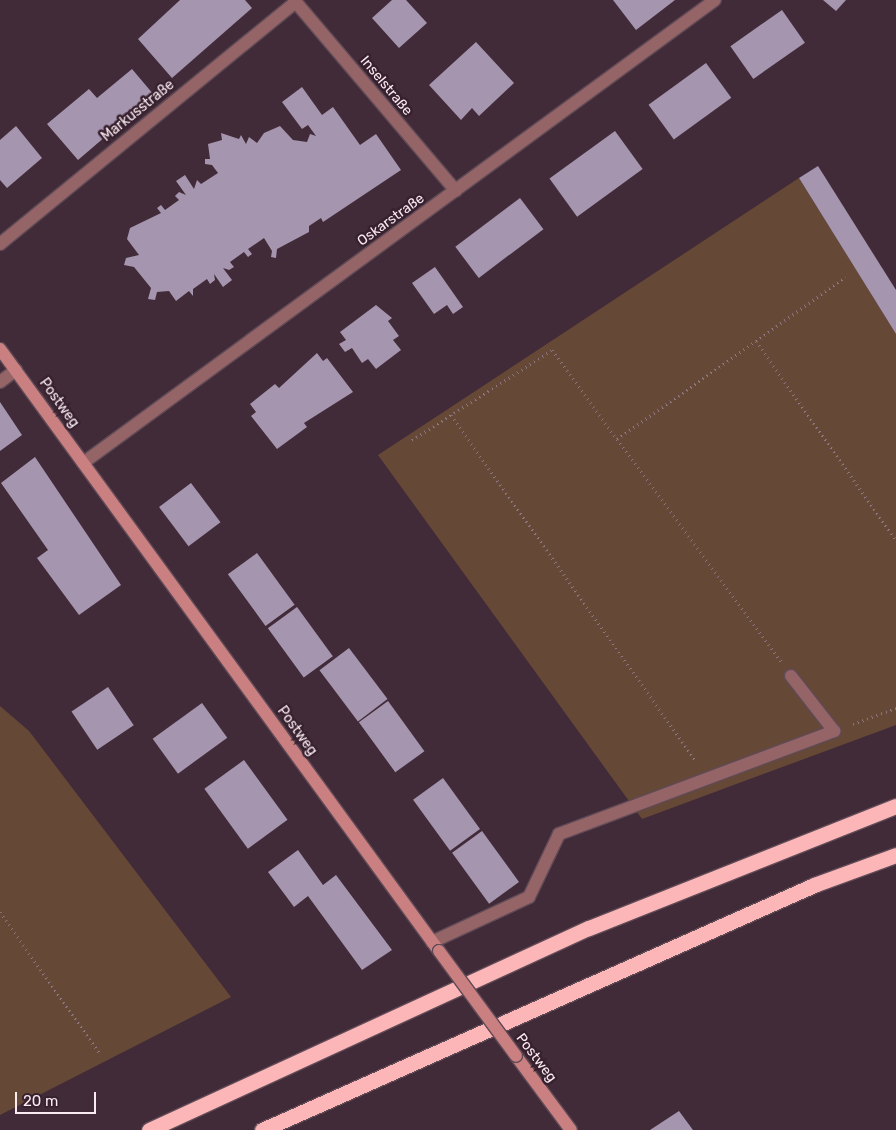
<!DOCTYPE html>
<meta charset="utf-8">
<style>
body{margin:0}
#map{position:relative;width:896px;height:1130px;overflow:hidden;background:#422b38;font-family:Rubik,sans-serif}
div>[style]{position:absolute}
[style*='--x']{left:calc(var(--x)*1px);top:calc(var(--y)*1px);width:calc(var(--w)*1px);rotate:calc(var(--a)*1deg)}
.green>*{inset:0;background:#664837}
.building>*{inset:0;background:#a595af;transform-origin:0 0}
.path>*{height:3px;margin-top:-1.5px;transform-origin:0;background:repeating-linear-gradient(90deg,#8c7883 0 1px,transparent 0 5px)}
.roads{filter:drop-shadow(1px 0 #5f4a56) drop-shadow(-1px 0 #5f4a56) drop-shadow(0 1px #5f4a56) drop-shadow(0 -1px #5f4a56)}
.service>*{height:12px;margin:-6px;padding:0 6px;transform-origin:6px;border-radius:6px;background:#946466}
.minor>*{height:12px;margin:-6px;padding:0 6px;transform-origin:6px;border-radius:6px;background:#946466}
.secondary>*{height:12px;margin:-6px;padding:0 6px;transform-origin:6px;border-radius:6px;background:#ca7f81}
.motorway>*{height:15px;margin:-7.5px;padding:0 7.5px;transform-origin:7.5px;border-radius:7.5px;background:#fdb6b7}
.bridges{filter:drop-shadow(1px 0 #5f4a56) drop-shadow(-1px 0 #5f4a56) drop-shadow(0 1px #5f4a56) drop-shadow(0 -1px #5f4a56)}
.secondary-bridge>*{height:12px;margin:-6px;padding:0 6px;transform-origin:6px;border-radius:6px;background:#ca7f81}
span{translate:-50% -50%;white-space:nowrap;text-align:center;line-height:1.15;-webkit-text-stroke:5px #38212e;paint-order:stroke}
.street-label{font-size:14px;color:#faeaf2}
.scale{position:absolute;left:15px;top:1092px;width:81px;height:22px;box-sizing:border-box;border:2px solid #faeaf2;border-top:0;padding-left:6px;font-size:15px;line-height:18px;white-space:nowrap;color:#faeaf2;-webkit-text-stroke:4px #38212e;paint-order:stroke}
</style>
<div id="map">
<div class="green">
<i style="clip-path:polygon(799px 178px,896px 334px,896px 725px,642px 819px,378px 455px)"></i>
<i style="clip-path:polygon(0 706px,29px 731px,231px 997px,0 1115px)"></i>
</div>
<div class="building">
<i style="clip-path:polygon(180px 0,245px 0,252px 8px,172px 78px,138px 39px)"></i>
<i style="clip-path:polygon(392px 0,406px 0,427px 23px,399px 48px,372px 18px)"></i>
<i style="clip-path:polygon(613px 0,675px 0,636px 30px)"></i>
<i style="clip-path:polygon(823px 0,846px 0,836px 11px)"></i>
<i style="left:782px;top:10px;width:40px;height:63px;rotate:55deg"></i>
<i style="clip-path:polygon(476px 42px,514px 83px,479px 116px,472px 108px,461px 120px,429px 85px)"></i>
<i style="left:706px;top:63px;width:43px;height:71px;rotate:54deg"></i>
<i style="clip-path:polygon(132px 69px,154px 95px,78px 160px,47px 124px,89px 89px,97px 98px)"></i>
<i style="clip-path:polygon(302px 87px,322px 115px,333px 107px,360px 145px,376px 134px,401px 170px,323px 222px,321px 218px,309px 226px,309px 232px,277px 249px,276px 258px,271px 257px,272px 251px,264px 238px,248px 249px,252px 254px,248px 257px,244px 252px,230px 262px,234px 267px,229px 270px,223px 268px,232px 280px,223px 287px,214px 274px,215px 280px,210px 284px,207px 279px,193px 289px,193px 296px,189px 291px,176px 301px,169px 291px,157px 292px,155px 300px,148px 299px,151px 288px,134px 267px,124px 265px,126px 258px,139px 255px,127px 239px,130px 228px,161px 213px,157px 208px,161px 205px,165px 210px,179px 200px,175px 196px,179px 192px,186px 195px,176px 181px,185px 175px,194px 189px,197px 180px,201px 184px,218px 173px,212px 165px,205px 164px,205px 159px,210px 159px,208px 144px,222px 140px,221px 133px,239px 139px,241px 135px,246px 144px,249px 137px,257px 143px,264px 133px,280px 126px,293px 140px,307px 142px,310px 134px,316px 136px,308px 125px,302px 129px,282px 102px)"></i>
<i style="clip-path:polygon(16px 126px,42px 158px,7px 188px,0 180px,0 140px)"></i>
<i style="left:615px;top:131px;width:47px;height:81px;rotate:54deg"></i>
<i style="clip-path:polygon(818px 166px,896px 290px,896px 334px,799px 178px)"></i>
<i style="left:520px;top:198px;width:39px;height:81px;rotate:53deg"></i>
<i style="clip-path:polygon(435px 267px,463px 307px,453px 314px,447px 305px,434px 314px,412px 283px)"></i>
<i style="clip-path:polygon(376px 305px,392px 318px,388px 321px,399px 336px,393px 340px,401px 350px,376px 369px,368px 359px,362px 363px,352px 348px,345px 352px,339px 344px,346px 340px,340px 332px)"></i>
<i style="clip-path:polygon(317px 353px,323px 361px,327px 358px,353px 392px,304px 423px,307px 427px,277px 449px,251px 416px,256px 412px,250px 404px,275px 384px,279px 388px)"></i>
<i style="clip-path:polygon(0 402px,22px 435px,0 451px)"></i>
<i style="clip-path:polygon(35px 457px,121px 585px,79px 615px,37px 558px,48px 550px,1px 483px)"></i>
<i style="left:191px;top:483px;width:49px;height:40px;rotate:53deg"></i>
<i style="left:257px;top:553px;width:64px;height:36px;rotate:54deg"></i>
<i style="left:297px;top:607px;width:61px;height:36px;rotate:54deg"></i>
<i style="left:349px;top:648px;width:64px;height:37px;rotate:53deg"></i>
<i style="left:108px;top:687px;width:46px;height:44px;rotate:56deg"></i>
<i style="left:388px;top:701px;width:62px;height:36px;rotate:54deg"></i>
<i style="left:202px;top:703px;width:43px;height:61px;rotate:54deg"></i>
<i style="left:244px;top:760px;width:74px;height:49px;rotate:54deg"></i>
<i style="left:443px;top:778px;width:63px;height:37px;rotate:54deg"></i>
<i style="left:482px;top:831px;width:63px;height:37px;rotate:54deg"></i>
<i style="clip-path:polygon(298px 850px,323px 885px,336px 875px,392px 950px,362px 970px,308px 896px,294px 907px,268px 872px)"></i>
<i style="clip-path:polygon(679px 1111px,693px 1130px,650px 1130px)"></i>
</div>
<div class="path">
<i style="--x:756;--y:341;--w:110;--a:-35.7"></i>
<i style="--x:451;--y:415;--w:424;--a:54.7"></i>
<i style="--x:412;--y:440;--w:166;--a:-32.7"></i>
<i style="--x:552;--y:350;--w:110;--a:53.9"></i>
<i style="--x:781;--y:661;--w:276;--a:-126.5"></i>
<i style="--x:617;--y:439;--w:170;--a:-35.2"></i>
<i style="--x:756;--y:341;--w:243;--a:54.9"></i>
<i style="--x:853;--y:724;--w:46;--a:-20.4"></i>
<i style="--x:0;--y:912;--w:174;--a:54.8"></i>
</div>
<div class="roads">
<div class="service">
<i style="--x:432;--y:942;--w:107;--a:-24.9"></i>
<i style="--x:529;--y:897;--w:70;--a:-64.5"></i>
<i style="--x:559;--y:834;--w:294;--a:-20.5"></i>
<i style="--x:834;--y:731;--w:70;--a:-128"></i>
</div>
<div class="minor">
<i style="--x:294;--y:0;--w:250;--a:49.7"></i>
<i style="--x:0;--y:244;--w:382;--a:-39.3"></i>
<i style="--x:0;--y:382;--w:20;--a:-37"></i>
<i style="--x:83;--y:463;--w:783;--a:-36.23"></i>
</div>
<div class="secondary">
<i style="--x:0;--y:349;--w:745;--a:53.9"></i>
<i style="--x:516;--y:1056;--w:92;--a:53.4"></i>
</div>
<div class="motorway">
<i style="--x:149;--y:1130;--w:484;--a:-24.7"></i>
<i style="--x:589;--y:928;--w:330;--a:-21.7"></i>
<i style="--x:262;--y:1130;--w:604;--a:-23.93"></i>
<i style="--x:814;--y:885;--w:87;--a:-20.1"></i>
</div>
</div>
<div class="bridges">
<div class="secondary-bridge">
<i style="--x:439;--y:951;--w:130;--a:53.7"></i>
</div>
</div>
<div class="street-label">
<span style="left:386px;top:86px;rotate:50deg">Inselstraße</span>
<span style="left:138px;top:111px;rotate:-39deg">Markusstraße</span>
<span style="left:391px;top:220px;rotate:-36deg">Oskarstraße</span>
<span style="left:59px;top:403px;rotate:54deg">Postweg</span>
<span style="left:297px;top:731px;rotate:54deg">Postweg</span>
<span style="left:536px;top:1058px;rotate:53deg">Postweg</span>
</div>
<div class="scale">20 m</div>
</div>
